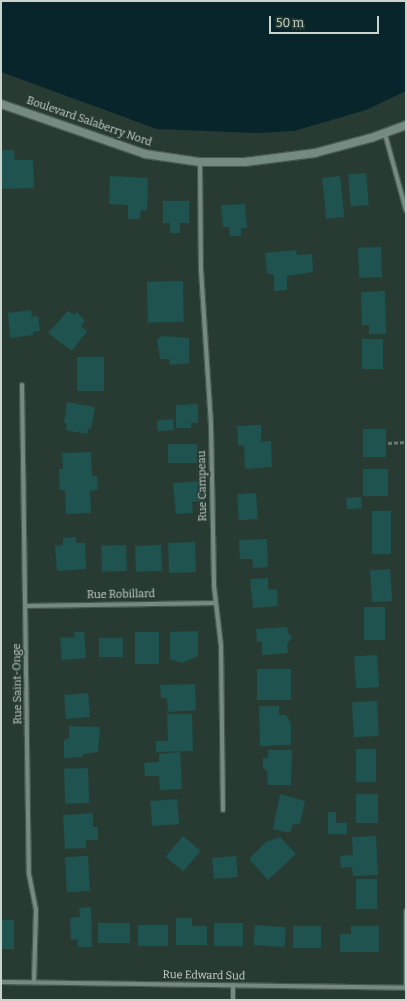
<!DOCTYPE html>
<style>
body{margin:0}
#map{position:relative;width:407px;height:1001px;overflow:hidden;background:#283b33;font-family:Bitter,serif}
div>[style]{position:absolute}
[style*='--x']{left:calc(var(--x)*1px);top:calc(var(--y)*1px);width:calc(var(--w)*1px);rotate:calc(var(--a)*1deg)}
.water>*{inset:0;background:#07252b}
.building>*{inset:0;background:#1f5350;transform-origin:0 0}
.path>*{height:2.5px;margin-top:-1.25px;transform-origin:0;background:repeating-linear-gradient(90deg,#697972 0 4px,transparent 0 6px)}
.roads{filter:drop-shadow(1px 0 #485751) drop-shadow(-1px 0 #485751) drop-shadow(0 1px #485751) drop-shadow(0 -1px #485751)}
.street>*{height:4px;margin:-2px;padding:0 2px;transform-origin:2px;border-radius:2px;background:#758a81}
.secondary>*{height:8px;margin:-4px;padding:0 4px;transform-origin:4px;border-radius:4px;background:#758a81}
span{translate:-50% -50%;white-space:nowrap;text-align:center;line-height:1.15;-webkit-text-stroke:3px #283b33;paint-order:stroke}
.street-label{font-size:11px;color:#c9d4cf}
.frame{position:absolute;inset:0;border:2px solid #c9d4cf;pointer-events:none}
.scale{position:absolute;left:269px;top:16px;width:110px;height:18px;box-sizing:border-box;border:2px solid #c9d4cf;border-top:0;padding-left:5px;font-size:12px;line-height:14px;white-space:nowrap;color:#c9d4cf;-webkit-text-stroke:3px #283b33;paint-order:stroke}
</style>
<div id="map">
<div class="water">
<i style="clip-path:polygon(1px 1px,406px 1px,406px 91px,366px 110px,294px 131px,257px 133px,157px 129px,1px 72px)"></i>
</div>
<div class="building">
<i style="clip-path:polygon(1px 150px,14px 150px,15px 160px,33px 160px,34px 188px,1px 189px)"></i>
<i style="left:366px;top:173px;width:32px;height:18px;rotate:85deg"></i>
<i style="clip-path:polygon(110px 176px,148px 178px,147px 210px,141px 210px,140px 219px,128px 219px,128px 205px,109px 204px)"></i>
<i style="left:340px;top:176px;width:41px;height:18px;rotate:84deg"></i>
<i style="clip-path:polygon(163px 201px,189px 201px,189px 223px,180px 223px,180px 233px,170px 233px,170px 223px,163px 223px)"></i>
<i style="clip-path:polygon(245px 204px,247px 228px,241px 228px,241px 236px,230px 236px,229px 227px,223px 227px,221px 205px)"></i>
<i style="left:381px;top:247px;width:30px;height:23px;rotate:88deg"></i>
<i style="clip-path:polygon(296px 250px,297px 255px,312px 254px,313px 272px,287px 276px,287px 290px,274px 291px,274px 275px,267px 273px,265px 253px)"></i>
<i style="left:183px;top:281px;width:41px;height:36px;rotate:89deg"></i>
<i style="clip-path:polygon(385px 291px,386px 334px,369px 334px,369px 325px,362px 325px,361px 292px)"></i>
<i style="clip-path:polygon(31px 310px,32px 317px,38px 316px,40px 331px,33px 332px,33px 335px,10px 338px,8px 313px)"></i>
<i style="clip-path:polygon(68px 311px,74px 315px,77px 312px,85px 321px,81px 326px,87px 331px,72px 351px,48px 333px)"></i>
<i style="clip-path:polygon(162px 336px,189px 338px,189px 363px,170px 365px,169px 359px,160px 359px,157px 339px)"></i>
<i style="left:362px;top:339px;width:21px;height:30px"></i>
<i style="left:77px;top:357px;width:27px;height:34px"></i>
<i style="clip-path:polygon(67px 402px,95px 407px,91px 429px,88px 428px,87px 434px,66px 430px,67px 423px,64px 423px)"></i>
<i style="clip-path:polygon(198px 404px,198px 423px,191px 423px,191px 428px,176px 428px,176px 405px)"></i>
<i style="left:173px;top:419px;width:11px;height:16px;rotate:85deg"></i>
<i style="clip-path:polygon(261px 425px,261px 442px,271px 441px,272px 467px,245px 469px,244px 446px,238px 445px,237px 426px)"></i>
<i style="left:363px;top:429px;width:23px;height:28px"></i>
<i style="left:168px;top:444px;width:29px;height:19px"></i>
<i style="clip-path:polygon(91px 452px,92px 476px,97px 476px,98px 490px,90px 491px,91px 513px,66px 514px,65px 490px,60px 490px,59px 469px,63px 469px,62px 453px)"></i>
<i style="left:363px;top:469px;width:25px;height:27px"></i>
<i style="clip-path:polygon(204px 481px,205px 501px,192px 502px,193px 513px,176px 514px,173px 483px)"></i>
<i style="left:256px;top:493px;width:26px;height:19px;rotate:86deg"></i>
<i style="left:361px;top:497px;width:11px;height:15px;rotate:85deg"></i>
<i style="left:372px;top:511px;width:19px;height:43px"></i>
<i style="clip-path:polygon(76px 537px,76px 543px,85px 543px,86px 569px,57px 571px,55px 546px,63px 545px,63px 538px)"></i>
<i style="clip-path:polygon(267px 539px,268px 567px,253px 568px,252px 559px,240px 559px,239px 540px)"></i>
<i style="left:195px;top:542px;width:30px;height:27px;rotate:88deg"></i>
<i style="left:126px;top:545px;width:26px;height:25px;rotate:88deg"></i>
<i style="left:161px;top:545px;width:26px;height:26px;rotate:88deg"></i>
<i style="left:390px;top:569px;width:32px;height:20px;rotate:86deg"></i>
<i style="clip-path:polygon(268px 578px,268px 590px,277px 589px,278px 606px,253px 608px,250px 579px)"></i>
<i style="left:364px;top:607px;width:21px;height:33px"></i>
<i style="clip-path:polygon(287px 627px,288px 633px,292px 637px,287px 644px,288px 653px,262px 655px,262px 641px,257px 642px,256px 629px)"></i>
<i style="clip-path:polygon(198px 631px,198px 656px,182px 663px,170px 659px,170px 632px)"></i>
<i style="clip-path:polygon(74px 632px,84px 632px,86px 658px,62px 660px,60px 638px,75px 637px)"></i>
<i style="left:135px;top:632px;width:24px;height:32px"></i>
<i style="left:99px;top:638px;width:24px;height:19px"></i>
<i style="left:377px;top:655px;width:32px;height:23px;rotate:86deg"></i>
<i style="left:291px;top:669px;width:31px;height:34px;rotate:90deg"></i>
<i style="clip-path:polygon(195px 684px,196px 710px,168px 712px,167px 698px,161px 698px,160px 685px)"></i>
<i style="left:88px;top:693px;width:24px;height:24px;rotate:85deg"></i>
<i style="left:377px;top:701px;width:35px;height:25px;rotate:87deg"></i>
<i style="clip-path:polygon(259px 706px,279px 706px,279px 715px,286px 715px,291px 723px,291px 745px,260px 746px)"></i>
<i style="clip-path:polygon(167px 714px,192px 714px,193px 751px,156px 752px,156px 741px,168px 741px)"></i>
<i style="clip-path:polygon(69px 726px,100px 727px,98px 752px,84px 754px,81px 757px,64px 758px,64px 740px,69px 738px)"></i>
<i style="left:356px;top:749px;width:20px;height:33px"></i>
<i style="clip-path:polygon(268px 750px,292px 750px,291px 785px,268px 785px,267px 770px,263px 769px,263px 758px,268px 758px)"></i>
<i style="clip-path:polygon(180px 752px,182px 789px,160px 790px,159px 776px,145px 776px,144px 763px,159px 762px,159px 754px)"></i>
<i style="left:88px;top:768px;width:35px;height:24px;rotate:88deg"></i>
<i style="clip-path:polygon(280px 794px,305px 801px,300px 824px,293px 824px,290px 833px,273px 829px)"></i>
<i style="left:356px;top:794px;width:22px;height:29px"></i>
<i style="left:177px;top:799px;width:25px;height:27px;rotate:85deg"></i>
<i style="clip-path:polygon(328px 812px,336px 812px,336px 823px,347px 823px,347px 834px,328px 834px)"></i>
<i style="clip-path:polygon(93px 813px,93px 827px,98px 827px,98px 840px,86px 840px,86px 848px,65px 849px,63px 815px)"></i>
<i style="left:183px;top:836px;width:23px;height:27px;rotate:40deg"></i>
<i style="clip-path:polygon(376px 836px,378px 875px,353px 876px,352px 867px,341px 868px,340px 856px,353px 855px,352px 837px)"></i>
<i style="clip-path:polygon(280px 837px,296px 854px,268px 880px,249px 859px,266px 842px)"></i>
<i style="left:88px;top:856px;width:35px;height:23px;rotate:87deg"></i>
<i style="left:236px;top:856px;width:21px;height:24px;rotate:85deg"></i>
<i style="left:356px;top:879px;width:21px;height:30px"></i>
<i style="clip-path:polygon(91px 907px,92px 947px,78px 947px,77px 939px,71px 940px,70px 918px,80px 917px,79px 908px)"></i>
<i style="clip-path:polygon(176px 918px,192px 918px,192px 926px,207px 926px,207px 945px,176px 945px)"></i>
<i style="left:1px;top:920px;width:13px;height:29px"></i>
<i style="left:130px;top:923px;width:20px;height:32px;rotate:90deg"></i>
<i style="left:214px;top:923px;width:29px;height:23px"></i>
<i style="left:138px;top:925px;width:30px;height:21px"></i>
<i style="left:255px;top:925px;width:31px;height:20px;rotate:4deg"></i>
<i style="left:293px;top:926px;width:28px;height:22px"></i>
<i style="clip-path:polygon(351px 926px,379px 926px,379px 952px,340px 952px,340px 934px,351px 934px)"></i>
</div>
<div class="path">
<i style="--x:388;--y:443;--w:18;--a:-3"></i>
</div>
<div class="roads">
<div class="street">
<i style="--x:385;--y:134;--w:79;--a:74.6"></i>
<i style="--x:200;--y:162;--w:108;--a:89.5"></i>
<i style="--x:201;--y:270;--w:156;--a:86.3"></i>
<i style="--x:211;--y:426;--w:160;--a:88.9"></i>
<i style="--x:214;--y:586;--w:60;--a:83.3"></i>
<i style="--x:221;--y:646;--w:164;--a:89.3"></i>
<i style="--x:22;--y:385;--w:489;--a:89.2"></i>
<i style="--x:29;--y:874;--w:36;--a:79"></i>
<i style="--x:36;--y:909;--w:72;--a:91.6"></i>
<i style="--x:26;--y:606;--w:189;--a:-0.9"></i>
<i style="--x:1;--y:982;--w:405;--a:0.8"></i>
<i style="--x:406;--y:988;--w:77;--a:-90"></i>
<i style="--x:233;--y:1000;--w:15;--a:-90"></i>
</div>
<div class="secondary">
<i style="--x:1;--y:104;--w:152;--a:19.1"></i>
<i style="--x:145;--y:154;--w:56;--a:8.3"></i>
<i style="--x:200;--y:162;--w:45;--a:0"></i>
<i style="--x:245;--y:162;--w:71;--a:-7.3"></i>
<i style="--x:315;--y:153;--w:58;--a:-15"></i>
<i style="--x:371;--y:138;--w:37;--a:-20"></i>
</div>
</div>
<div class="street-label">
<span style="left:89px;top:122px;rotate:19deg">Boulevard Salaberry Nord</span>
<span style="left:203px;top:486px;rotate:-91deg">Rue Campeau</span>
<span style="left:121px;top:595px;rotate:-1deg">Rue Robillard</span>
<span style="left:18px;top:684px;rotate:-91deg">Rue Saint-Onge</span>
<span style="left:204px;top:976px;rotate:1deg">Rue Edward Sud</span>
</div>
<div class="frame"></div>
<div class="scale">50 m</div>
</div>
